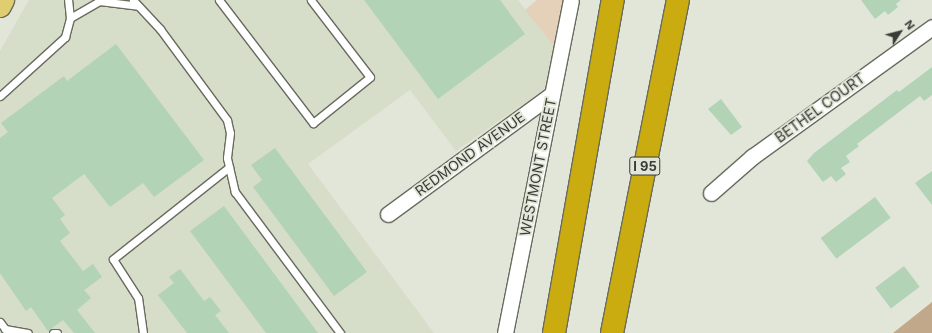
<!DOCTYPE html>
<style>
body{margin:0}
#map{position:relative;width:932px;height:333px;overflow:hidden;background:#e1e6d8;font-family:Inter,sans-serif}
div>[style]{position:absolute}
[style*='--x']{left:calc(var(--x)*1px);top:calc(var(--y)*1px);width:calc(var(--w)*1px);rotate:calc(var(--a)*1deg)}
.built>*{inset:0;background:#d6ddc8}
.green>*{inset:0;background:#e5d0ba}
.forest>*{inset:0;background:#c2a88a}
.building>*{inset:0;background:#b3d3b6;transform-origin:0 0}
.roads{filter:drop-shadow(1px 0 #676b5f) drop-shadow(-1px 0 #676b5f) drop-shadow(0 1px #676b5f) drop-shadow(0 -1px #676b5f)}
.lane>*{height:7px;margin:-3.5px;padding:0 3.5px;transform-origin:3.5px;border-radius:3.5px;background:#fff}
.street>*{height:15px;margin:-7.5px;padding:0 7.5px;transform-origin:7.5px;border-radius:7.5px;background:#fff}
.primary>*{height:22px;margin:-11px;padding:0 11px;transform-origin:11px;border-radius:11px;background:#dfcd70}
.highway>*{height:22px;margin:-11px;padding:0 11px;transform-origin:11px;border-radius:11px;background:#caac10}
span{translate:-50% -50%;white-space:nowrap;text-align:center;line-height:1.15;-webkit-text-stroke:3.5px #e1e6d8;paint-order:stroke}
.shield-label span{padding:1px 3px;background:#e1e6d8;border:1px solid;border-radius:3px;-webkit-text-stroke-width:0}
.shield-label{font-size:13px;color:#3a3b36;font-weight:700}
.street-label{font-size:14px;color:#3a3b36}
.north{position:absolute;left:880px;top:12px;width:40px;height:40px;-webkit-text-stroke:3px #e1e6d8;paint-order:stroke;rotate:54deg;font-size:11px;font-weight:700;line-height:16px;text-align:center;color:#3a3b36}
.north::after{content:'';display:block;margin:auto;width:14px;height:18px;background:#3a3b36;clip-path:polygon(50% 0,100% 100%,50% 72%,0 100%)}
</style>
<div id="map">
<div class="built">
<i style="clip-path:polygon(29px 0,518px 0,554px 46px,547px 87px,456px 151px,410px 90px,308px 164px,434px 333px,0 333px,0 51px)"></i>
</div>
<div class="green">
<i style="clip-path:polygon(537px 0,564px 0,554px 46px,525px 10px)"></i>
</div>
<div class="forest">
<i style="clip-path:polygon(932px 302px,932px 333px,893px 333px)"></i>
</div>
<div class="building">
<i style="clip-path:polygon(364px 0,500px 0,525px 34px,438px 99px)"></i>
<i style="clip-path:polygon(861px 0,901px 0,896px 4px,898px 7px,888px 15px,885px 11px,875px 19px)"></i>
<i style="clip-path:polygon(116px 44px,204px 160px,154px 197px,143px 183px,110px 207px,84px 174px,52px 198px,65px 215px,60px 219px,70px 233px,60px 241px,83px 271px,93px 264px,102px 277px,84px 290px,91px 298px,77px 310px,95px 333px,74px 333px,63px 320px,48px 331px,31px 307px,26px 311px,0 273px,0 138px,8px 132px,1px 123px,64px 76px,67px 81px)"></i>
<i style="clip-path:polygon(932px 67px,932px 95px,924px 101px,920px 96px,857px 144px,859px 146px,846px 156px,850px 162px,841px 168px,846px 174px,836px 182px,831px 176px,823px 182px,807px 161px,814px 153px,897px 90px,899px 92px)"></i>
<i style="clip-path:polygon(721px 99px,742px 127px,731px 135px,708px 109px)"></i>
<i style="clip-path:polygon(275px 148px,367px 272px,334px 296px,253px 187px,262px 180px,251px 165px)"></i>
<i style="clip-path:polygon(932px 171px,932px 205px,915px 183px)"></i>
<i style="left:875px;top:197px;width:26px;height:68px;rotate:53deg"></i>
<i style="clip-path:polygon(224px 206px,318px 333px,266px 333px,190px 231px)"></i>
<i style="left:904px;top:266px;width:26px;height:36px;rotate:53deg"></i>
<i style="clip-path:polygon(180px 269px,204px 301px,210px 297px,221px 311px,215px 315px,229px 333px,187px 333px,158px 295px,174px 283px,169px 277px)"></i>
</div>
<div class="roads">
<div class="lane">
<i style="--x:133;--y:0;--w:40;--a:47"></i>
<i style="--x:160;--y:29;--w:113;--a:53.6"></i>
<i style="--x:227;--y:120;--w:13;--a:77"></i>
<i style="--x:230;--y:133;--w:25;--a:97"></i>
<i style="--x:227;--y:158;--w:35;--a:77"></i>
<i style="--x:235;--y:192;--w:176;--a:53.3"></i>
<i style="--x:219;--y:0;--w:155;--a:52.6"></i>
<i style="--x:313;--y:123;--w:73;--a:-38.9"></i>
<i style="--x:370;--y:77;--w:97;--a:-127.5"></i>
<i style="--x:70;--y:18;--w:34;--a:-30"></i>
<i style="--x:99;--y:1;--w:39;--a:7"></i>
<i style="--x:0;--y:96;--w:88;--a:-42.2"></i>
<i style="--x:65;--y:37;--w:20;--a:-75"></i>
<i style="--x:70;--y:18;--w:18;--a:-96"></i>
<i style="--x:0;--y:322;--w:9;--a:54"></i>
<i style="--x:5;--y:329;--w:23;--a:10"></i>
<i style="--x:53;--y:333;--w:4;--a:0"></i>
<i style="--x:143;--y:333;--w:35;--a:-98"></i>
<i style="--x:138;--y:298;--w:46;--a:-122.7"></i>
<i style="--x:113;--y:259;--w:148;--a:-38.4"></i>
</div>
<div class="street">
<i style="--x:711;--y:193;--w:55;--a:-41.3"></i>
<i style="--x:752;--y:157;--w:222;--a:-35.8"></i>
<i style="--x:388;--y:214;--w:203;--a:-36.2"></i>
<i style="--x:505;--y:333;--w:339;--a:-78.8"></i>
</div>
<div class="primary">
<i style="--x:0;--y:6;--w:7;--a:-63"></i>
</div>
<div class="highway">
<i style="--x:554;--y:333;--w:338;--a:-80"></i>
<i style="--x:612;--y:333;--w:339;--a:-78.8"></i>
</div>
</div>
<div class="shield-label">
<span style="left:645px;top:166px">I 95</span>
</div>
<div class="street-label">
<span style="left:820px;top:108px;rotate:-36deg">BETHEL COURT</span>
<span style="left:470px;top:154px;rotate:-36deg">REDMOND AVENUE</span>
<span style="left:538px;top:167px;rotate:-79deg">WESTMONT STREET</span>
</div>
<div class="north">N</div>
</div>
